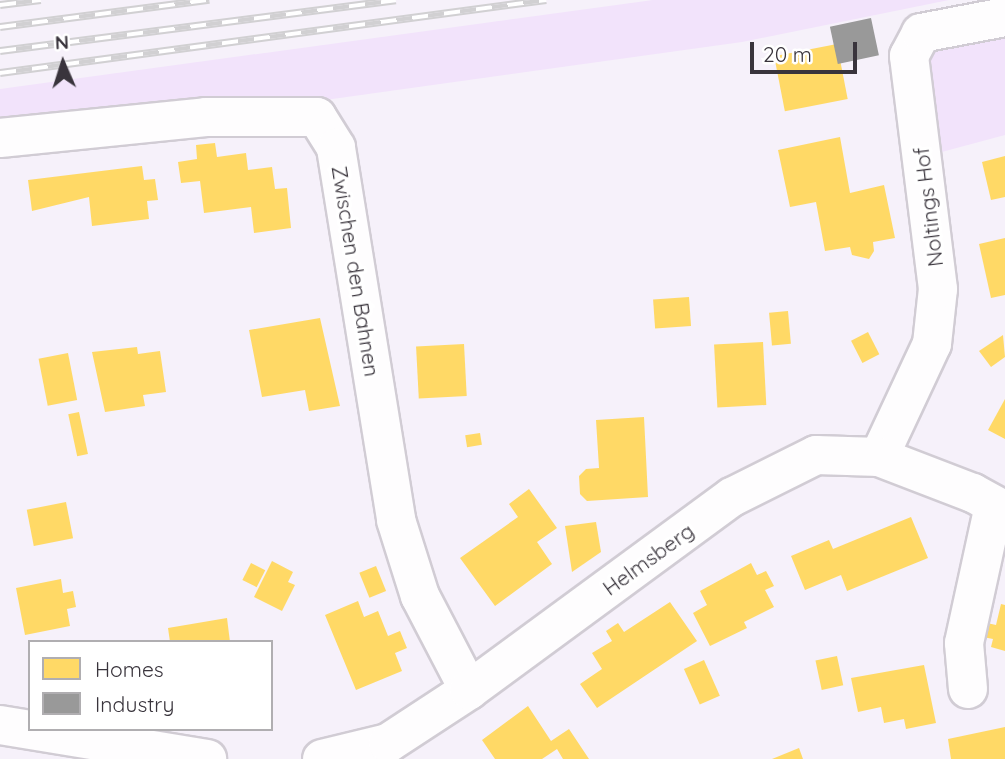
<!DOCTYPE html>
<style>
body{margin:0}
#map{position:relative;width:1005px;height:759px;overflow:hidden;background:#f6f1fa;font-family:Quicksand,sans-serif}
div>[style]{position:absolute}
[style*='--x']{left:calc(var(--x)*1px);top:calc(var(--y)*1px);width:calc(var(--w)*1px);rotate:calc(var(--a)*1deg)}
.green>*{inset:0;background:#f2e3fb}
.homes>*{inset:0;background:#ffd966;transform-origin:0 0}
.industry>*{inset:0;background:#999;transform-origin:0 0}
.roads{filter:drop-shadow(2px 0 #d1ccd4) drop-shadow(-2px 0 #d1ccd4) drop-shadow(0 2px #d1ccd4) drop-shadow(0 -2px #d1ccd4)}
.minor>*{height:38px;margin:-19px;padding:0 19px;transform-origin:19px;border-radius:19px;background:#fefdfe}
.rail>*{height:8px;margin-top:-4px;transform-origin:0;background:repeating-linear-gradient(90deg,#fff 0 16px,#d1d0d2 0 32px);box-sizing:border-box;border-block:2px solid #d1d0d2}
span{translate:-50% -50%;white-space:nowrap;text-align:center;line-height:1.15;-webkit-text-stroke:7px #fff;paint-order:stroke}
.street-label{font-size:21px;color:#39343c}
.legend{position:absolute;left:28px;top:640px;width:245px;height:91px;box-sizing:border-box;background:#fff;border:2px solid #b0aeb1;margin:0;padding:9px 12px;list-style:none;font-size:21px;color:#39343c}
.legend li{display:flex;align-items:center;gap:14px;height:35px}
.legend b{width:35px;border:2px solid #b0aeb1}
.north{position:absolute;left:28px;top:28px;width:70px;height:70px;-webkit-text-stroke:5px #fff;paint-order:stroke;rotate:357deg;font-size:19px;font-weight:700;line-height:28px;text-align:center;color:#39343c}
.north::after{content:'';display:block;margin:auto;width:24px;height:32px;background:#39343c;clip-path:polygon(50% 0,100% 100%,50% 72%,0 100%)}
.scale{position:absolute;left:750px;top:42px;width:107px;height:32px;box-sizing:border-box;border:4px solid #39343c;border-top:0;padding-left:9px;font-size:21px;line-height:24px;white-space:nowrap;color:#39343c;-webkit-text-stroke:5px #fff;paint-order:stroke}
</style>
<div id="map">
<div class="green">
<i style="clip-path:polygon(653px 0,949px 0,742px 42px,318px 101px,0 125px,0 89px)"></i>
<i style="clip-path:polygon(1005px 26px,1005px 135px,938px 153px,924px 59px,940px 40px)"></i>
</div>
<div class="homes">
<i style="left:837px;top:44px;width:56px;height:64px;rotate:79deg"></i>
<i style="clip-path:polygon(840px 137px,850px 193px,884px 185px,895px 238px,873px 242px,874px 251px,869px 259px,852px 255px,850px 247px,825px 251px,816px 202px,790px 207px,778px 150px)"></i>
<i style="clip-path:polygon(215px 143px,217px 157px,246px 153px,248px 170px,272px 167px,275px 189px,287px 188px,291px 228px,254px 233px,251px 207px,204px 213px,200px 181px,181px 183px,178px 162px,197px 159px,196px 145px)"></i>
<i style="clip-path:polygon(1005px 156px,1005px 197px,991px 200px,982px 162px)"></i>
<i style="clip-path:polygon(142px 166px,144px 180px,155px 179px,158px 200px,147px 201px,149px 219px,92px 226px,89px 197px,32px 211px,28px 180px)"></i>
<i style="clip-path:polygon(1005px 238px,1005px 295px,991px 298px,979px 244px)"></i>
<i style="left:689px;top:297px;width:29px;height:36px;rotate:86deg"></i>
<i style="left:788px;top:311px;width:33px;height:19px;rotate:85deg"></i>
<i style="clip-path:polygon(320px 318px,340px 406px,309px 411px,305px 390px,262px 397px,249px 330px)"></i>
<i style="left:868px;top:332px;width:25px;height:19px;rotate:63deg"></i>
<i style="clip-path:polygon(1003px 335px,1005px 357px,991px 367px,979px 351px)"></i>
<i style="left:763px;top:342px;width:63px;height:49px;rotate:87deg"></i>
<i style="left:464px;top:344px;width:52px;height:48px;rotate:87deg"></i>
<i style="clip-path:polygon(137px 347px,138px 354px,160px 351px,166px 392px,143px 395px,145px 406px,105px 412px,92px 352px)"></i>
<i style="left:68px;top:353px;width:48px;height:30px;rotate:79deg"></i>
<i style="clip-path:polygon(1005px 399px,1005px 439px,988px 430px)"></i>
<i style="left:79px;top:412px;width:43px;height:11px;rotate:78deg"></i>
<i style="clip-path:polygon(644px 417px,648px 497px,587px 501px,580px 494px,579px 476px,586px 469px,599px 468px,596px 420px)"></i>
<i style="left:480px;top:433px;width:12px;height:15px;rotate:81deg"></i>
<i style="clip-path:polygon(529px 489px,557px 528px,537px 542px,552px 564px,495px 606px,460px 558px,518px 517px,509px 504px)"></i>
<i style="left:66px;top:502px;width:37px;height:40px;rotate:79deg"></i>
<i style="clip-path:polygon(911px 517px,928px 558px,847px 591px,841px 575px,805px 590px,791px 556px,829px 540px,833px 549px)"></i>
<i style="clip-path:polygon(596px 522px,601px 552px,572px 572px,565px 526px)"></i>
<i style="clip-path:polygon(272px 561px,293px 572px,288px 582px,295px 585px,282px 611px,254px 597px)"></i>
<i style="left:251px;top:563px;width:16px;height:19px;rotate:27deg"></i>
<i style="clip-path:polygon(751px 563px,757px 575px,766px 571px,774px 586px,765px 590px,774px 607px,744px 622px,747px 628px,710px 646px,693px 613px,707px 605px,700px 591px)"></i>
<i style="left:376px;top:566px;width:27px;height:18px;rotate:68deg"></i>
<i style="clip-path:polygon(61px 579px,63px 593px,73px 591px,76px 607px,67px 609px,70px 626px,25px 635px,16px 588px)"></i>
<i style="clip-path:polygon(358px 601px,364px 617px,378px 611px,388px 636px,400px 631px,407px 648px,395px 653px,402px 671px,356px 690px,325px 615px)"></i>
<i style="clip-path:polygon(670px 602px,697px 641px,597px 708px,580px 684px,602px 669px,592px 653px,612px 641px,606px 631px,618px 623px,624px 632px)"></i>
<i style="clip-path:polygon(1001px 604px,1005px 605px,1005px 651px,991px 647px,993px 639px,983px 637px,987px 623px,996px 625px)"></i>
<i style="clip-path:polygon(227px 618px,230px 642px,170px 642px,168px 628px)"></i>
<i style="left:837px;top:656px;width:30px;height:22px;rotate:78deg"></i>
<i style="left:704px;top:660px;width:39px;height:22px;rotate:66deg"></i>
<i style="clip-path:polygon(924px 665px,936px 723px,906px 729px,904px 719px,884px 723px,881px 707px,858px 712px,851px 678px)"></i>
<i style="clip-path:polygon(528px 706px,551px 741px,569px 729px,589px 759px,563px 759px,557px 749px,542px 759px,495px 759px,482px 740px)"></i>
<i style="clip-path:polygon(1005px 727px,1005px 759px,951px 759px,948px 739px)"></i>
<i style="clip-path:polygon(799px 748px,803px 759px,772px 759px)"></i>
</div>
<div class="industry">
<i style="left:871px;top:18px;width:38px;height:42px;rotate:78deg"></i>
</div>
<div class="roads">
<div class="minor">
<i style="--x:0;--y:138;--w:207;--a:-5.8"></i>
<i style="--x:206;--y:117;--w:111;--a:0"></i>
<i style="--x:317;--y:117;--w:36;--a:58"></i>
<i style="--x:336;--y:148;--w:377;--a:80.8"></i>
<i style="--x:396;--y:520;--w:80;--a:72.5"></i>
<i style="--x:420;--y:596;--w:106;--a:62.5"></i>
<i style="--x:879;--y:457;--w:125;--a:-64.9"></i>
<i style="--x:932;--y:344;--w:55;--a:-83.8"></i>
<i style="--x:938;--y:289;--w:235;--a:-97.1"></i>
<i style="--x:909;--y:56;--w:26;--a:-62"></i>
<i style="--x:921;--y:33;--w:86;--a:-10.8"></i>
<i style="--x:968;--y:689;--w:46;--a:-95"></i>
<i style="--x:964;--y:643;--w:141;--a:-77.7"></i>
<i style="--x:0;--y:725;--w:210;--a:9.3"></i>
<i style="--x:322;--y:759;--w:68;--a:-13.6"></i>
<i style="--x:388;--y:743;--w:97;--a:-33.2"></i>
<i style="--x:469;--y:690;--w:326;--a:-36.3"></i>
<i style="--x:732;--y:497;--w:94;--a:-26.6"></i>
<i style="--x:816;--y:455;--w:63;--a:1.8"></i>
<i style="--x:879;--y:457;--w:101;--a:21"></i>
<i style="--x:973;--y:493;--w:37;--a:29"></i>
</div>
</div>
<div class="rail">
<i style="--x:0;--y:5;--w:41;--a:-7"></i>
<i style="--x:0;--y:27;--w:211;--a:-7.4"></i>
<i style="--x:0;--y:51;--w:399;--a:-7.3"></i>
<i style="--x:0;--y:73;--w:551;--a:-7.62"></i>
</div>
<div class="street-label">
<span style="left:928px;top:207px;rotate:-97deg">Noltings Hof</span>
<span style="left:356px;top:271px;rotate:81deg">Zwischen den Bahnen</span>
<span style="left:648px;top:559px;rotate:-36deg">Helmsberg</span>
</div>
<ul class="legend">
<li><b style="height:19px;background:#ffd966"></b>Homes</li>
<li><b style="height:19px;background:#999"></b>Industry</li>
</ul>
<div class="north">N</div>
<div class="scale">20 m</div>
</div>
